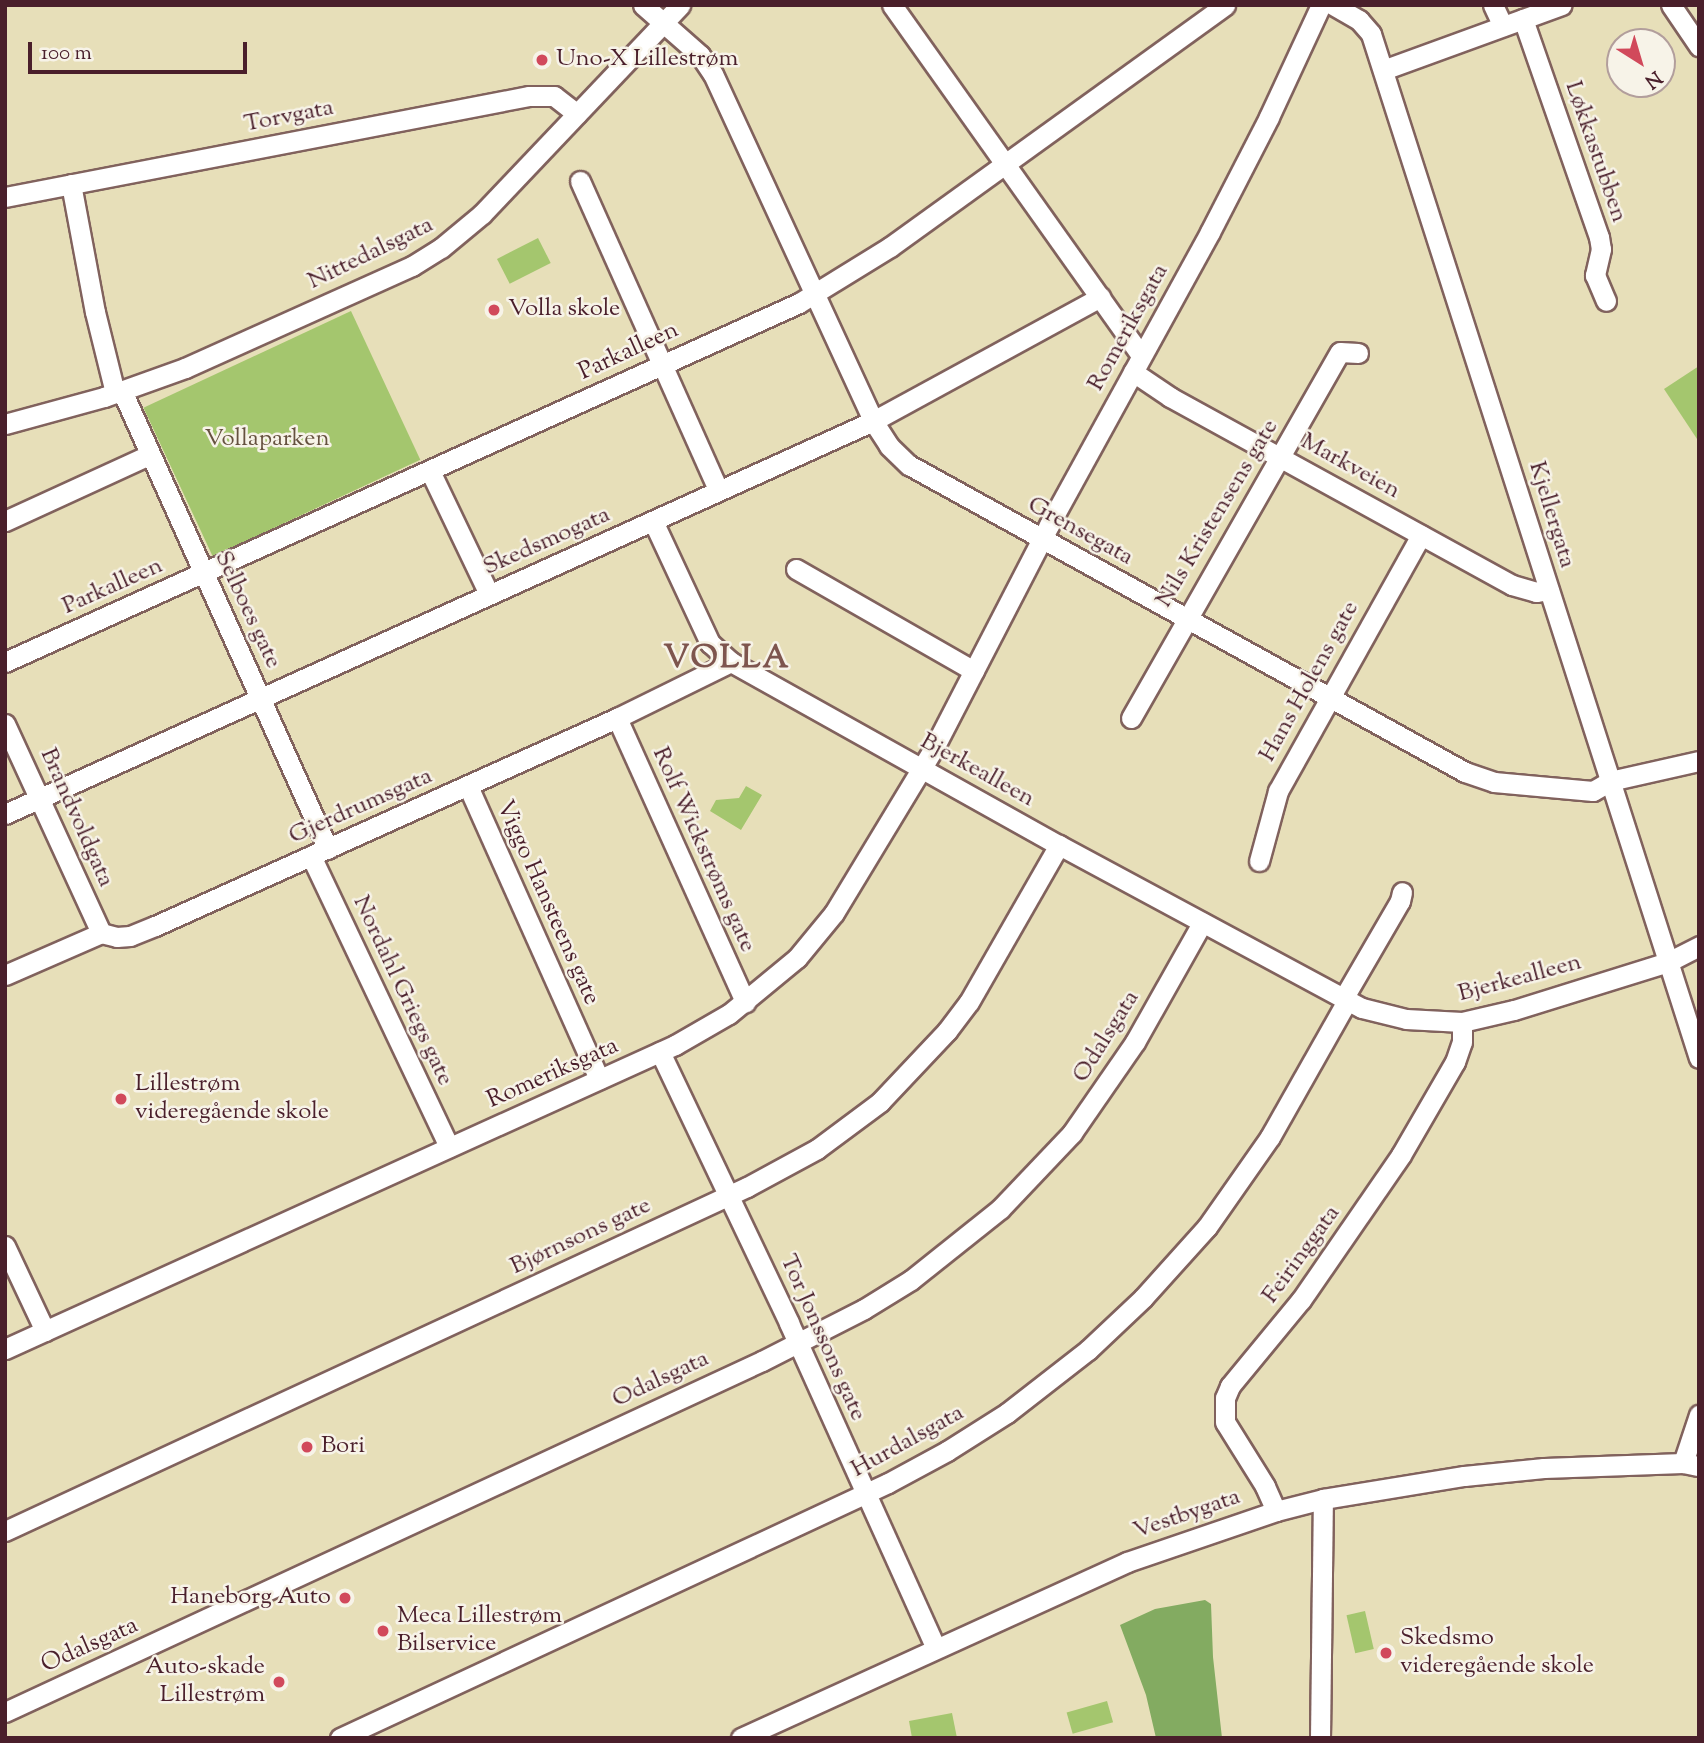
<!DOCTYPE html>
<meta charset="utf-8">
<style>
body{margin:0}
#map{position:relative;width:1704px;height:1743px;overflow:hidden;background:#e7dfb9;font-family:"Sorts Mill Goudy",serif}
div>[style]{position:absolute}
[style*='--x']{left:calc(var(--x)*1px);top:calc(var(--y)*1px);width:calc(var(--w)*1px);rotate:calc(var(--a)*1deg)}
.green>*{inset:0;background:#a4c66e;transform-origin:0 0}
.forest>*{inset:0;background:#83ab61}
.roads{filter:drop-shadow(2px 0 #81625d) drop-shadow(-2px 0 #81625d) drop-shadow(0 2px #81625d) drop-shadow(0 -2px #81625d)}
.minor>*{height:19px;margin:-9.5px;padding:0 9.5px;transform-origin:9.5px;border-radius:9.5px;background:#fff}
.dots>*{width:19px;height:19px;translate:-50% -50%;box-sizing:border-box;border:4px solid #f7f3e8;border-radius:50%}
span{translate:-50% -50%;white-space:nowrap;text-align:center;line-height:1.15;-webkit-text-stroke:5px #f7f3e8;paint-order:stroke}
.poi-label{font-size:24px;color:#4a1f2b}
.left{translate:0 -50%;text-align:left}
.right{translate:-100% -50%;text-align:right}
.street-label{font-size:24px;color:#4a1f2b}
.park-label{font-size:24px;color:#65513f}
.district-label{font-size:32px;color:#7e554e;font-weight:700;letter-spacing:2px}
.frame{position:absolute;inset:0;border:7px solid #4a1f2b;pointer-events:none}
.north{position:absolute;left:1606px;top:28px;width:70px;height:70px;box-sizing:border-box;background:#f7f3e8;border:2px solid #b29e9c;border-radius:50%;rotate:143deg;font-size:19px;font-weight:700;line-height:28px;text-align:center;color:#4a1f2b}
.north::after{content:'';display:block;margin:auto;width:24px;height:32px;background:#d1495b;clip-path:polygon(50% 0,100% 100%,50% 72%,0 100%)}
.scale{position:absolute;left:28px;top:42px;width:219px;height:32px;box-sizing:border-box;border:4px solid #4a1f2b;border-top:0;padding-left:9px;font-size:21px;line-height:24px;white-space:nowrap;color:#4a1f2b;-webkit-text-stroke:5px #f7f3e8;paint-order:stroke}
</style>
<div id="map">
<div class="green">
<i style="left:538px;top:238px;width:28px;height:46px;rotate:63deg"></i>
<i style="left:351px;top:311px;width:164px;height:229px;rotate:65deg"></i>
<i style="clip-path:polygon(1699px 366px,1699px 442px,1664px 389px)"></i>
<i style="clip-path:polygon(746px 786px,762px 795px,741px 830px,710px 811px,716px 800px,739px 798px)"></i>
<i style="left:1365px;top:1611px;width:39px;height:19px;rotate:77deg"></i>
<i style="left:1107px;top:1701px;width:22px;height:42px;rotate:74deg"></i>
<i style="clip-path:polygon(952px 1713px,957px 1738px,912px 1738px,909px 1721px)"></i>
</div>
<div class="forest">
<i style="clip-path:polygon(1205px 1600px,1211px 1604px,1213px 1657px,1222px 1738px,1156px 1738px,1146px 1695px,1120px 1625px,1155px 1609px)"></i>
</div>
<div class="roads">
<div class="minor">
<i style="--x:643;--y:5;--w:76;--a:41.3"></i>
<i style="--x:700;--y:55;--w:23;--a:56"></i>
<i style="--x:713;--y:74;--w:382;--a:65.2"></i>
<i style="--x:873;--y:421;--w:30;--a:57"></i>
<i style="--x:889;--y:446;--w:28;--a:44"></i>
<i style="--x:909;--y:465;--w:635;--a:28.91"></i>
<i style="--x:1465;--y:772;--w:31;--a:19"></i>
<i style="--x:1494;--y:782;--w:99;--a:5.2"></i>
<i style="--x:1593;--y:791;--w:20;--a:-30"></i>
<i style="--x:1610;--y:781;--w:91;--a:-12.7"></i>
<i style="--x:892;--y:5;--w:430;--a:54.6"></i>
<i style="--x:1333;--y:5;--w:30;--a:30"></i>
<i style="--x:1359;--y:20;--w:18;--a:49"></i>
<i style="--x:1371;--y:34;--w:1075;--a:72.24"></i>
<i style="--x:1493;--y:5;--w:23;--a:65"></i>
<i style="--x:1671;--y:5;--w:50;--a:55.7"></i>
<i style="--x:1523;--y:19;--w:231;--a:70.8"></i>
<i style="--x:1599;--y:237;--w:12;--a:81"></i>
<i style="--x:1601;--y:249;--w:27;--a:103"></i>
<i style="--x:1595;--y:275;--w:28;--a:67"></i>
<i style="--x:1383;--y:70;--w:190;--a:-20"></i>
<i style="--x:580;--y:181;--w:338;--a:65.9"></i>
<i style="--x:71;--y:184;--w:130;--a:79.4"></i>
<i style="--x:95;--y:312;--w:83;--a:76.1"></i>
<i style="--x:5;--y:197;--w:534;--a:-10.91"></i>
<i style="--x:529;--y:96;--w:25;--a:0"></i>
<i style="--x:554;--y:96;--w:29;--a:38"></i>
<i style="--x:1133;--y:372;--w:45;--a:34"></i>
<i style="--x:1170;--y:397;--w:390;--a:28.8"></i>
<i style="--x:1512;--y:585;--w:25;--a:16"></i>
<i style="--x:1536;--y:592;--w:13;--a:-9"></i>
<i style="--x:122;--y:391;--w:502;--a:65.78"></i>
<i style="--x:5;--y:424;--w:103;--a:-15.3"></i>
<i style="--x:104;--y:397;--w:86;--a:-19.7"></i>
<i style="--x:185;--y:368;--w:249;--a:-24.2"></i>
<i style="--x:412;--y:266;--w:34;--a:-32"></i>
<i style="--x:441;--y:248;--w:53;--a:-39.7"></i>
<i style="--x:482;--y:214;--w:288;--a:-46.5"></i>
<i style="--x:430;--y:471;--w:136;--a:64.4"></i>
<i style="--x:5;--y:521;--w:158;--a:-24.6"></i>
<i style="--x:653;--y:521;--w:135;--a:65"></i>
<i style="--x:710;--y:643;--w:28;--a:42"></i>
<i style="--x:731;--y:662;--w:376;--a:29.2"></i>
<i style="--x:1059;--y:845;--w:344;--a:28.3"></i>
<i style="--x:1362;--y:1008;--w:45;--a:14"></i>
<i style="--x:1406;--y:1019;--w:56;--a:3.1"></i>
<i style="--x:1462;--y:1022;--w:53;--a:-13"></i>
<i style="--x:1514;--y:1010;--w:161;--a:-17.3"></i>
<i style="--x:1668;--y:962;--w:35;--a:-27"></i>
<i style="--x:796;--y:569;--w:205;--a:29.8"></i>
<i style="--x:5;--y:662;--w:871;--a:-24.33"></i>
<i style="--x:799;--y:303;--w:107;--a:-31.6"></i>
<i style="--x:890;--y:247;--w:413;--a:-35.8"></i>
<i style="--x:617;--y:718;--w:312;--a:65.7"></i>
<i style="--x:1131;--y:718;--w:421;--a:-60.3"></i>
<i style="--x:1340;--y:352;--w:18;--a:3"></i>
<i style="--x:5;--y:724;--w:230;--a:65.3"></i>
<i style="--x:468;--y:786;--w:321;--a:65.9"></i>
<i style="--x:5;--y:814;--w:953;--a:-24.36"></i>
<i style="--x:873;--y:421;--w:259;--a:-28.6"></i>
<i style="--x:311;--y:856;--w:322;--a:64.6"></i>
<i style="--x:1259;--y:861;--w:73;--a:-74.8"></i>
<i style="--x:1278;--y:791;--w:293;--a:-60.8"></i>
<i style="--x:5;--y:975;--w:105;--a:-23.6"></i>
<i style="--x:101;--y:933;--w:16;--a:14"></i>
<i style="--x:117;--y:937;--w:13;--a:-4"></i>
<i style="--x:130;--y:936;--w:27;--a:-22"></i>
<i style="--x:155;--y:926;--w:507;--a:-24.24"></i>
<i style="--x:617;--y:718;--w:127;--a:-26.2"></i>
<i style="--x:1343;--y:999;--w:113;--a:-59.8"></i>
<i style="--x:1400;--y:901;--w:9;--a:-77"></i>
<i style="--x:660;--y:1052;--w:300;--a:64.5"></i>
<i style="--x:789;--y:1323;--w:355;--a:65.7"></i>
<i style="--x:5;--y:1246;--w:94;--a:64.8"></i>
<i style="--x:5;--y:1349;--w:736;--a:-24.41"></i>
<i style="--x:675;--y:1045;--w:62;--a:-29.9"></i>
<i style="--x:729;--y:1014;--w:88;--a:-39.5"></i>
<i style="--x:797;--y:958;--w:58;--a:-50.6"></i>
<i style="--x:834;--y:913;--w:195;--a:-58.8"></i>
<i style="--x:935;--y:746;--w:249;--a:-62.7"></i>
<i style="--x:1049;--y:525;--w:334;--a:-61.2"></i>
<i style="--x:1210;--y:232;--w:129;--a:-62.8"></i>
<i style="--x:1269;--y:117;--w:123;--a:-65.1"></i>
<i style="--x:1683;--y:1463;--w:51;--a:-71.6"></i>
<i style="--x:1276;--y:1511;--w:27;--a:-114"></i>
<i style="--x:1265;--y:1486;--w:75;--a:-122"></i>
<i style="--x:1225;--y:1422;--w:24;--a:-90"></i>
<i style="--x:1225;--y:1398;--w:13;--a:-67"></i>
<i style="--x:1230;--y:1386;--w:112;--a:-50.5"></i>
<i style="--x:1301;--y:1300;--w:176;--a:-55.4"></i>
<i style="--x:1401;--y:1155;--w:108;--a:-59.9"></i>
<i style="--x:1455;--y:1062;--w:21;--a:-71"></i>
<i style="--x:1462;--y:1042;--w:20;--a:-90"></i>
<i style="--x:5;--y:1531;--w:818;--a:-24.87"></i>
<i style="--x:747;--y:1187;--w:80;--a:-28.5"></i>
<i style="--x:817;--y:1149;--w:79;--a:-36.7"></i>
<i style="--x:880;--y:1102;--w:98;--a:-46.7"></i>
<i style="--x:947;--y:1031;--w:36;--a:-53"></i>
<i style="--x:969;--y:1002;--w:181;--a:-60.2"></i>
<i style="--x:5;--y:1712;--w:834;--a:-24.88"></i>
<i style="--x:762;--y:1361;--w:114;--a:-27"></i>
<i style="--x:864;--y:1309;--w:55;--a:-31.7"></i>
<i style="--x:911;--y:1280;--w:114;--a:-38.6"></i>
<i style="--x:1000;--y:1209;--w:105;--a:-46.5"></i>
<i style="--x:1072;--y:1133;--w:111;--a:-55.3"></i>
<i style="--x:1135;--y:1042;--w:137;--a:-60.6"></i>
<i style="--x:340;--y:1738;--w:604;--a:-24.95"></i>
<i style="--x:888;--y:1483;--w:67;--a:-28.5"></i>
<i style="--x:947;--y:1451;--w:71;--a:-32.3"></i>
<i style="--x:1007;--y:1413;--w:103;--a:-37.9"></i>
<i style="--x:1088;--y:1350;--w:76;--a:-43.4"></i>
<i style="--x:1143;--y:1298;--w:96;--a:-48"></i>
<i style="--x:1207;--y:1227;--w:110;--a:-55"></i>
<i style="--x:1270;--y:1137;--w:156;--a:-60.5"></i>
<i style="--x:741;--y:1738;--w:424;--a:-24.5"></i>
<i style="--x:1127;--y:1562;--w:157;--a:-18.9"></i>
<i style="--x:1276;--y:1511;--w:49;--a:-14.3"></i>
<i style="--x:1323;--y:1499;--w:143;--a:-9.3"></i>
<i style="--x:1464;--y:1476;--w:80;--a:-5.7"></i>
<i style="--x:1544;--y:1468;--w:139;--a:-2.1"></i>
<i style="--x:1683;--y:1463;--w:16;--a:11"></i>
<i style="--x:1320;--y:1738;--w:239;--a:-89.3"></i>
</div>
</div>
<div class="dots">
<i style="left:542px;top:60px;background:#d1495b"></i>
<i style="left:494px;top:310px;background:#d1495b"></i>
<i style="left:121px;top:1099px;background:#d1495b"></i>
<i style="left:307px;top:1447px;background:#d1495b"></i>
<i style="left:345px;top:1598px;background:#d1495b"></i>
<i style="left:383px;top:1631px;background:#d1495b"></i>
<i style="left:1386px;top:1653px;background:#d1495b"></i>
<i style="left:279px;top:1682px;background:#d1495b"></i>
</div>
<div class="poi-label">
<span class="left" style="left:556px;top:60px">Uno-X Lillestrøm</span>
<span class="left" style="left:508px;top:310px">Volla skole</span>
<span class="left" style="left:135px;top:1099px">Lillestrøm<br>videregående skole</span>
<span class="left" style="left:321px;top:1447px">Bori</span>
<span class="right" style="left:331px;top:1598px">Haneborg Auto</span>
<span class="left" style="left:397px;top:1631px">Meca Lillestrøm<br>Bilservice</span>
<span class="left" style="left:1400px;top:1653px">Skedsmo<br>videregående skole</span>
<span class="right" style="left:265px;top:1682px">Auto-skade<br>Lillestrøm</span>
</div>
<div class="street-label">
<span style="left:289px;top:117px;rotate:-11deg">Torvgata</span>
<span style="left:1595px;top:152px;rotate:71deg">Løkkastubben</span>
<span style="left:371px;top:254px;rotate:-26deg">Nittedalsgata</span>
<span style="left:1129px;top:328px;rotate:-61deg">Romeriksgata</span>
<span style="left:629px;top:352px;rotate:-25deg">Parkalleen</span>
<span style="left:1350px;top:467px;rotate:29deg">Markveien</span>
<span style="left:1218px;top:514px;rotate:-59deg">Nils Kristensens gate</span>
<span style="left:1551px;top:515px;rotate:73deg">Kjellergata</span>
<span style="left:1080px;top:532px;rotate:29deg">Grensegata</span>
<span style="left:547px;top:542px;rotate:-24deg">Skedsmogata</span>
<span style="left:113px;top:587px;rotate:-24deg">Parkalleen</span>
<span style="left:247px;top:610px;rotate:65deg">Selboes gate</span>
<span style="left:1310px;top:682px;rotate:-61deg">Hans Holens gate</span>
<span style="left:977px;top:771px;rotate:29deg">Bjerkealleen</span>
<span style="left:361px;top:807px;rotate:-24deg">Gjerdrumsgata</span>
<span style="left:76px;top:818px;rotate:66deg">Brandvoldgata</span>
<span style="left:703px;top:850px;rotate:66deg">Rolf Wickstrøms gate</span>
<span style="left:547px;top:903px;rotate:66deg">Viggo Hansteens gate</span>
<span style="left:1520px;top:979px;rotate:-15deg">Bjerkealleen</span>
<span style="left:402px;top:991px;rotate:65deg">Nordahl Griegs gate</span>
<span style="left:1107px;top:1037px;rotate:-58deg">Odalsgata</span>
<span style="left:553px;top:1074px;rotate:-24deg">Romeriksgata</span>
<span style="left:581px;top:1237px;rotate:-25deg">Bjørnsons gate</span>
<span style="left:1302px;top:1255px;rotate:-54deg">Feiringgata</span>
<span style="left:822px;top:1338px;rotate:66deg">Tor Jonssons gate</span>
<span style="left:661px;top:1380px;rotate:-25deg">Odalsgata</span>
<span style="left:908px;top:1442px;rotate:-29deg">Hurdalsgata</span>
<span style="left:1187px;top:1515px;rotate:-19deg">Vestbygata</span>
<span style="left:90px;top:1646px;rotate:-24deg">Odalsgata</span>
</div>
<div class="park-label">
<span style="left:267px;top:440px">Vollaparken</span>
</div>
<div class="district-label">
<span style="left:727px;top:659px">VOLLA</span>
</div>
<div class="frame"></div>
<div class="north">N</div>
<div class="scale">100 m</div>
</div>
